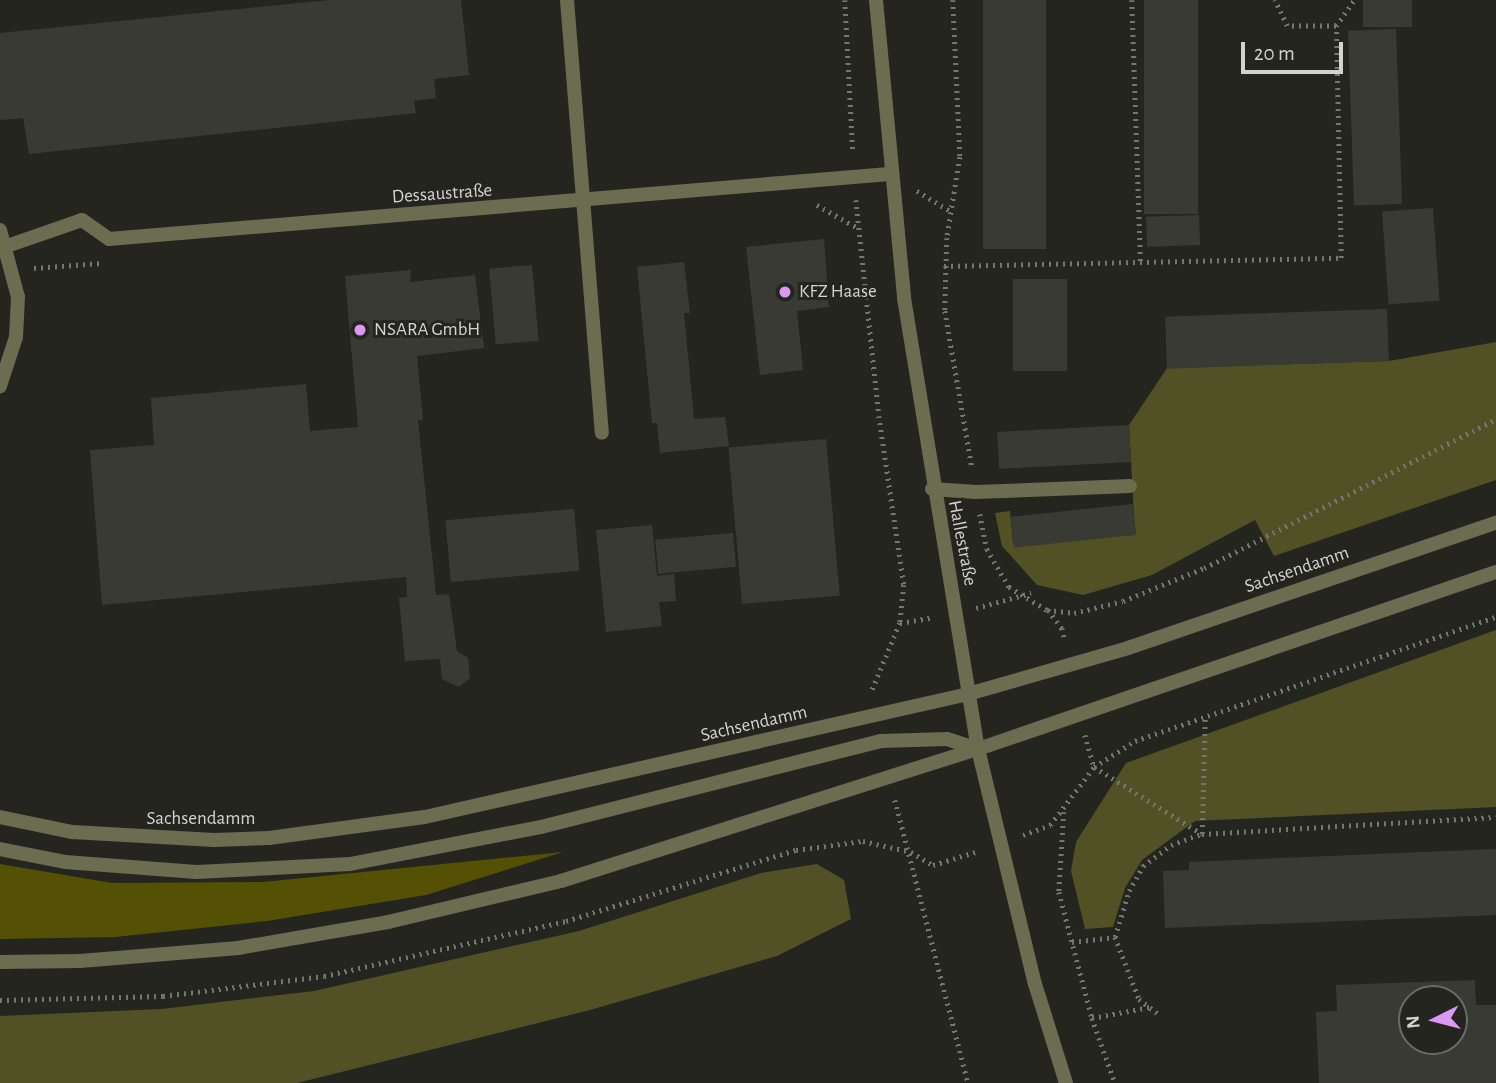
<!DOCTYPE html>
<meta charset="utf-8">
<style>
body{margin:0}
#map{position:relative;width:1496px;height:1083px;overflow:hidden;background:#252520;font-family:"Alegreya Sans",sans-serif}
div>[style]{position:absolute}
[style*='--x']{left:calc(var(--x)*1px);top:calc(var(--y)*1px);width:calc(var(--w)*1px);rotate:calc(var(--a)*1deg)}
.green>*{inset:0;background:#525025}
.forest>*{inset:0;background:#545104}
.building>*{inset:0;background:#3a3a35;transform-origin:0 0}
.path>*{height:4.5px;margin-top:-2.25px;transform-origin:0;background:repeating-linear-gradient(90deg,#757571 0 2px,transparent 0 7px)}
.service>*{height:14px;margin:-7px;padding:0 7px;transform-origin:7px;border-radius:7px;background:#6c6c51}
.minor>*{height:14px;margin:-7px;padding:0 7px;transform-origin:7px;border-radius:7px;background:#6c6c51}
.tertiary>*{height:14px;margin:-7px;padding:0 7px;transform-origin:7px;border-radius:7px;background:#6c6c51}
.dots>*{width:19px;height:19px;translate:-50% -50%;box-sizing:border-box;border:4px solid #252520;border-radius:50%}
span{translate:-50% -50%;white-space:nowrap;text-align:center;line-height:1.15;-webkit-text-stroke:6px #252520;paint-order:stroke}
.street-label{font-size:19px;color:#d2d2cf}
.poi-label{font-size:19px;color:#d2d2cf}
.left{translate:0 -50%;text-align:left}
.north{position:absolute;left:1398px;top:985px;width:70px;height:70px;box-sizing:border-box;background:#252520;border:2px solid #6a6a66;border-radius:50%;rotate:264deg;font-size:19px;font-weight:700;line-height:28px;text-align:center;color:#d2d2cf}
.north::after{content:'';display:block;margin:auto;width:24px;height:32px;background:#dc99f4;clip-path:polygon(50% 0,100% 100%,50% 72%,0 100%)}
.scale{position:absolute;left:1241px;top:42px;width:102px;height:32px;box-sizing:border-box;border:4px solid #d2d2cf;border-top:0;padding-left:9px;font-size:21px;line-height:24px;white-space:nowrap;color:#d2d2cf;-webkit-text-stroke:5px #252520;paint-order:stroke}
</style>
<div id="map">
<div class="green">
<i style="clip-path:polygon(1496px 342px,1496px 480px,1274px 556px,1255px 520px,1152px 575px,1083px 595px,1037px 585px,1002px 546px,995px 513px,1010px 511px,1013px 543px,1135px 535px,1129px 425px,1167px 368px,1389px 361px)"></i>
<i style="clip-path:polygon(1496px 630px,1496px 807px,1195px 821px,1142px 860px,1125px 888px,1113px 927px,1085px 929px,1071px 871px,1076px 842px,1126px 763px)"></i>
<i style="clip-path:polygon(817px 864px,844px 880px,851px 919px,777px 956px,590px 1010px,297px 1083px,0 1083px,0 1016px,162px 1009px,314px 991px,579px 931px,761px 873px)"></i>
</div>
<div class="forest">
<i style="clip-path:polygon(563px 852px,426px 895px,267px 921px,115px 937px,0 939px,0 864px,112px 883px,263px 882px)"></i>
</div>
<div class="building">
<i style="clip-path:polygon(329px 0,461px 0,469px 75px,434px 79px,436px 98px,414px 101px,416px 113px,29px 154px,23px 118px,0 120px,0 33px)"></i>
<i style="left:983px;top:0;width:63px;height:249px"></i>
<i style="left:1144px;top:0;width:54px;height:214px"></i>
<i style="left:1363px;top:0;width:49px;height:27px"></i>
<i style="left:1396px;top:29px;width:175px;height:48px;rotate:88deg"></i>
<i style="left:1433px;top:208px;width:93px;height:51px;rotate:86deg"></i>
<i style="left:1199px;top:215px;width:30px;height:53px;rotate:88deg"></i>
<i style="clip-path:polygon(824px 239px,829px 307px,797px 311px,803px 370px,760px 375px,746px 247px)"></i>
<i style="clip-path:polygon(684px 262px,690px 313px,684px 313px,694px 419px,725px 417px,729px 446px,660px 453px,657px 423px,652px 423px,637px 267px)"></i>
<i style="left:532px;top:265px;width:76px;height:43px;rotate:85deg"></i>
<i style="clip-path:polygon(411px 270px,410px 282px,475px 275px,484px 348px,417px 356px,423px 420px,418px 420px,436px 595px,449px 594px,457px 651px,468px 658px,470px 678px,459px 687px,442px 679px,440px 659px,405px 661px,399px 598px,407px 597px,406px 577px,102px 605px,90px 450px,154px 445px,151px 398px,306px 384px,310px 431px,358px 427px,345px 276px)"></i>
<i style="left:1013px;top:279px;width:54px;height:92px"></i>
<i style="left:1387px;top:309px;width:52px;height:222px;rotate:88deg"></i>
<i style="left:1129px;top:425px;width:37px;height:132px;rotate:87deg"></i>
<i style="left:826px;top:439px;width:157px;height:98px;rotate:85deg"></i>
<i style="left:1133px;top:504px;width:31px;height:123px;rotate:84deg"></i>
<i style="left:574px;top:509px;width:62px;height:129px;rotate:85deg"></i>
<i style="clip-path:polygon(652px 525px,657px 576px,674px 574px,676px 601px,659px 602px,662px 626px,606px 632px,596px 530px)"></i>
<i style="left:733px;top:533px;width:34px;height:78px;rotate:85deg"></i>
<i style="clip-path:polygon(1496px 849px,1496px 915px,1165px 928px,1163px 871px,1189px 870px,1189px 862px)"></i>
<i style="clip-path:polygon(evenodd,1475px 980px,1476px 1005px,1496px 1005px,1496px 1083px,1319px 1083px,1316px 1012px,1337px 1011px,1336px 985px,1475px 980px,1412px 999px,1454px 999px,1454px 1041px,1412px 1041px,1412px 999px)"></i>
</div>
<div class="path">
<i style="--x:845;--y:0;--w:153;--a:87"></i>
<i style="--x:953;--y:0;--w:157;--a:87.4"></i>
<i style="--x:960;--y:157;--w:82;--a:99.1"></i>
<i style="--x:947;--y:238;--w:73;--a:91.6"></i>
<i style="--x:945;--y:311;--w:159;--a:80.2"></i>
<i style="--x:1132;--y:0;--w:265;--a:88.1"></i>
<i style="--x:1336;--y:26;--w:32;--a:-55"></i>
<i style="--x:917;--y:191;--w:39;--a:31"></i>
<i style="--x:856;--y:200;--w:217;--a:83.9"></i>
<i style="--x:879;--y:416;--w:171;--a:81.6"></i>
<i style="--x:904;--y:585;--w:38;--a:96"></i>
<i style="--x:900;--y:623;--w:76;--a:112.5"></i>
<i style="--x:817;--y:205;--w:47;--a:29.3"></i>
<i style="--x:944;--y:266;--w:397;--a:-1.2"></i>
<i style="--x:1341;--y:258;--w:232;--a:-91.2"></i>
<i style="--x:1336;--y:26;--w:49;--a:180"></i>
<i style="--x:1287;--y:26;--w:29;--a:-115"></i>
<i style="--x:34;--y:268;--w:68;--a:-4.2"></i>
<i style="--x:980;--y:514;--w:36;--a:79"></i>
<i style="--x:987;--y:549;--w:44;--a:59.9"></i>
<i style="--x:1009;--y:587;--w:44;--a:31.2"></i>
<i style="--x:1047;--y:610;--w:27;--a:6"></i>
<i style="--x:1074;--y:613;--w:50;--a:-13.8"></i>
<i style="--x:1123;--y:601;--w:87;--a:-22.2"></i>
<i style="--x:1204;--y:568;--w:328;--a:-27"></i>
<i style="--x:976;--y:608;--w:57;--a:-15.3"></i>
<i style="--x:1048;--y:610;--w:23;--a:52"></i>
<i style="--x:1062;--y:628;--w:13;--a:77"></i>
<i style="--x:900;--y:623;--w:35;--a:-10"></i>
<i style="--x:1085;--y:735;--w:33;--a:74"></i>
<i style="--x:1094;--y:767;--w:127;--a:31.8"></i>
<i style="--x:1202;--y:834;--w:294;--a:-3.3"></i>
<i style="--x:895;--y:800;--w:292;--a:75.5"></i>
<i style="--x:1064;--y:812;--w:80;--a:93.6"></i>
<i style="--x:1059;--y:892;--w:130;--a:75.3"></i>
<i style="--x:1092;--y:1018;--w:69;--a:70.5"></i>
<i style="--x:1023;--y:835;--w:29;--a:-20"></i>
<i style="--x:1050;--y:825;--w:73;--a:-52.8"></i>
<i style="--x:1094;--y:767;--w:49;--a:-32.4"></i>
<i style="--x:1135;--y:741;--w:382;--a:-19"></i>
<i style="--x:1115;--y:937;--w:66;--a:68.8"></i>
<i style="--x:1139;--y:999;--w:24;--a:38"></i>
<i style="--x:1072;--y:942;--w:43;--a:-6.6"></i>
<i style="--x:1115;--y:937;--w:48;--a:-73.1"></i>
<i style="--x:1129;--y:891;--w:29;--a:-61"></i>
<i style="--x:1143;--y:866;--w:35;--a:-37"></i>
<i style="--x:1171;--y:845;--w:33;--a:-20"></i>
<i style="--x:1202;--y:834;--w:115;--a:-88.5"></i>
<i style="--x:0;--y:1000;--w:163;--a:-1.4"></i>
<i style="--x:163;--y:996;--w:162;--a:-7.1"></i>
<i style="--x:324;--y:976;--w:248;--a:-12.8"></i>
<i style="--x:566;--y:921;--w:241;--a:-17.2"></i>
<i style="--x:796;--y:850;--w:68;--a:-7.7"></i>
<i style="--x:863;--y:841;--w:49;--a:12.9"></i>
<i style="--x:911;--y:852;--w:26;--a:31"></i>
<i style="--x:933;--y:865;--w:47;--a:-17.3"></i>
<i style="--x:1092;--y:1018;--w:59;--a:-10.7"></i>
</div>
<div class="service">
<i style="--x:567;--y:0;--w:434;--a:85.4"></i>
<i style="--x:0;--y:230;--w:69;--a:75"></i>
<i style="--x:18;--y:297;--w:40;--a:92.9"></i>
<i style="--x:16;--y:337;--w:52;--a:108.1"></i>
<i style="--x:932;--y:489;--w:44;--a:3.9"></i>
<i style="--x:976;--y:492;--w:154;--a:-2.2"></i>
</div>
<div class="minor">
<i style="--x:7;--y:246;--w:79;--a:-19.1"></i>
<i style="--x:82;--y:220;--w:33;--a:35"></i>
<i style="--x:109;--y:239;--w:783;--a:-4.76"></i>
<i style="--x:0;--y:849;--w:66;--a:11.3"></i>
<i style="--x:65;--y:862;--w:132;--a:4.3"></i>
<i style="--x:197;--y:872;--w:153;--a:-3"></i>
<i style="--x:350;--y:864;--w:195;--a:-11"></i>
<i style="--x:541;--y:827;--w:351;--a:-14.2"></i>
<i style="--x:881;--y:741;--w:66;--a:-1.7"></i>
<i style="--x:947;--y:739;--w:33;--a:18"></i>
<i style="--x:978;--y:749;--w:242;--a:76.4"></i>
<i style="--x:1035;--y:984;--w:104;--a:72.6"></i>
</div>
<div class="tertiary">
<i style="--x:876;--y:0;--w:299;--a:84.6"></i>
<i style="--x:904;--y:298;--w:457;--a:80.7"></i>
<i style="--x:0;--y:817;--w:74;--a:11.8"></i>
<i style="--x:72;--y:832;--w:142;--a:3.2"></i>
<i style="--x:214;--y:840;--w:55;--a:-2.1"></i>
<i style="--x:269;--y:838;--w:157;--a:-7.7"></i>
<i style="--x:425;--y:817;--w:557;--a:-12.76"></i>
<i style="--x:968;--y:694;--w:166;--a:-16"></i>
<i style="--x:1128;--y:648;--w:389;--a:-18.8"></i>
<i style="--x:0;--y:962;--w:80;--a:-0.7"></i>
<i style="--x:80;--y:961;--w:159;--a:-4.7"></i>
<i style="--x:238;--y:948;--w:152;--a:-9.8"></i>
<i style="--x:388;--y:922;--w:178;--a:-13.3"></i>
<i style="--x:561;--y:881;--w:437;--a:-17.6"></i>
<i style="--x:978;--y:749;--w:547;--a:-18.87"></i>
</div>
<div class="dots">
<i style="left:785px;top:292px;background:#dc99f4"></i>
<i style="left:360px;top:330px;background:#dc99f4"></i>
</div>
<div class="street-label">
<span style="left:442px;top:194px;rotate:-4deg">Dessaustraße</span>
<span style="left:962px;top:543px;rotate:79deg">Hallestraße</span>
<span style="left:1297px;top:570px;rotate:-19deg">Sachsendamm</span>
<span style="left:754px;top:724px;rotate:-13deg">Sachsendamm</span>
<span style="left:201px;top:819px">Sachsendamm</span>
</div>
<div class="poi-label">
<span class="left" style="left:799px;top:292px">KFZ Haase</span>
<span class="left" style="left:374px;top:330px">NSARA GmbH</span>
</div>
<div class="north">N</div>
<div class="scale">20 m</div>
</div>
